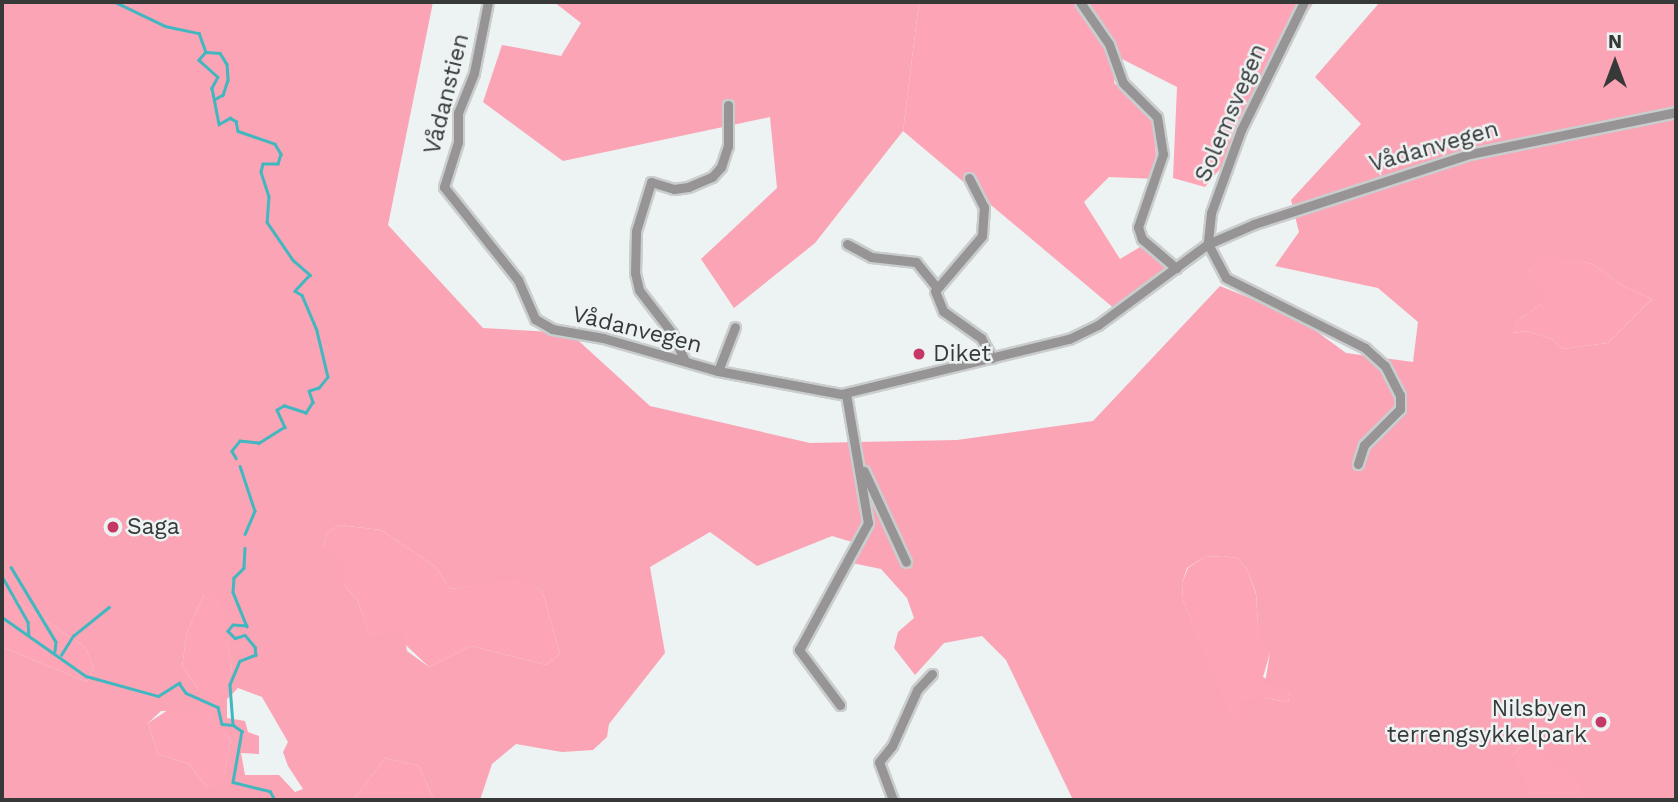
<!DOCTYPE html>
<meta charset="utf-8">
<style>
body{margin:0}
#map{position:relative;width:1678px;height:802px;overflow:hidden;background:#edf2f2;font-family:"Work Sans",sans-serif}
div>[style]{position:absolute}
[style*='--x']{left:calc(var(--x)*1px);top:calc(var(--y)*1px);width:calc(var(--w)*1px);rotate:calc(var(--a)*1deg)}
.green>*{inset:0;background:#fda5b7}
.forest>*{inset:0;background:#faa4b6}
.stream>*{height:2.5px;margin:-1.25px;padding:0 1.25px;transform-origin:1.25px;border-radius:1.25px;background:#41b7bf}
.roads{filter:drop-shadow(2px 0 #c9cdcd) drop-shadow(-2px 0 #c9cdcd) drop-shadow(0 2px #c9cdcd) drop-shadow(0 -2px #c9cdcd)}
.minor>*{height:9px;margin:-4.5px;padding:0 4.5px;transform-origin:4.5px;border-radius:4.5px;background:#969494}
.dots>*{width:19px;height:19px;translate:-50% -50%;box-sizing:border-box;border:4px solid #edf2f2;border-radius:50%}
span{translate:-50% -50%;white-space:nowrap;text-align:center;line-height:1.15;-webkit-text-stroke:5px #edf2f2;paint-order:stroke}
.street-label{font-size:23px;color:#373939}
.poi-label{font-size:23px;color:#373939}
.left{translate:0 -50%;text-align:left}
.right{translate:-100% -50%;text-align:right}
.frame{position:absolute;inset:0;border:4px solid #373939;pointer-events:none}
.north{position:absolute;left:1580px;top:28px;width:70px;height:70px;-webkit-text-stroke:5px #edf2f2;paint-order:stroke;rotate:0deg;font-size:19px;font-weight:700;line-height:28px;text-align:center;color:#373939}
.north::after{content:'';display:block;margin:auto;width:24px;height:32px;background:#373939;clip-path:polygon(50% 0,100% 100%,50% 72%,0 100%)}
</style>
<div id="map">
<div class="green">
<i style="clip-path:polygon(919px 2px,1314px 2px,1292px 36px,1243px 141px,1205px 187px,1173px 178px,1177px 87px,1118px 57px,1114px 83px,1154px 117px,1157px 179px,1109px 177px,1084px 202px,1120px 259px,1145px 244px,1168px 268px,1116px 310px,903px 131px)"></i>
<i style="clip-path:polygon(1543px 254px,1593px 264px,1623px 286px,1652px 299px,1608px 343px,1563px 349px,1552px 339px,1526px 331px,1512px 333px,1517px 321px,1541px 304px,1529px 272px)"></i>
<i style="clip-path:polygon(339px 525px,381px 530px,436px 567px,450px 589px,515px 578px,542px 590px,560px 654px,546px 665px,471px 646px,429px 667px,390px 630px,370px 639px,358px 601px,343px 584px,324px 546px,327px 533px)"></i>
<i style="clip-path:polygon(1223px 556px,1237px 558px,1247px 569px,1256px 594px,1258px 625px,1270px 653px,1263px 677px,1290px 692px,1288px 702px,1264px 698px,1378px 796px,1231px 721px,1183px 600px,1182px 583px,1188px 568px,1204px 557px)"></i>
<i style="clip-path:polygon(2px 591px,85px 647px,94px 668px,87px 682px,2px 647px)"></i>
<i style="clip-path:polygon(204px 594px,220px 594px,232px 668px,212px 720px,231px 740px,222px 784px,206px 787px,189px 764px,158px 754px,148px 723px,199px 690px,182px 667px,187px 632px)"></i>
<i style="clip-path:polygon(1525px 741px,1532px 745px,1676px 800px,1511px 800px,1512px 756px)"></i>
<i style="clip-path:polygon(385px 758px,419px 766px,434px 800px,353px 800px)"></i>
</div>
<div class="forest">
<i style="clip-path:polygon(evenodd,2px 2px,433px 2px,388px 225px,483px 328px,570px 333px,650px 406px,810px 443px,957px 440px,1093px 421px,1220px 286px,1297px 317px,1346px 353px,1413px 362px,1418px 322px,1378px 288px,1275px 266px,1299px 232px,1291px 200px,1361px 124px,1315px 77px,1380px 2px,1676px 2px,1676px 800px,1584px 800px,1577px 779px,1525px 741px,1512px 756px,1529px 791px,1528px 800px,1073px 800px,1006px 660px,982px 636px,944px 643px,915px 675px,894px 648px,898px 632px,914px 618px,907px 598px,881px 569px,852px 563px,852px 542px,832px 536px,757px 566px,710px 532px,650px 567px,665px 653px,609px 724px,607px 737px,593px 750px,562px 752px,516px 744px,492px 764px,480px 800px,434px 800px,419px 766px,385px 758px,353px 800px,2px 800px,2px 647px,87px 682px,94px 668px,85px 647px,2px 591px,2px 2px,1543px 255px,1593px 264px,1623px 286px,1652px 299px,1608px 343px,1563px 349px,1552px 339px,1526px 331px,1513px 333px,1517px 321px,1541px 304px,1543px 289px,1529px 272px,1543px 255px,2px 2px,339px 525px,381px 530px,436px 567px,450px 589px,515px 579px,542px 590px,560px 654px,546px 665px,471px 646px,429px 667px,407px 651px,403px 632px,390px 630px,370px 638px,358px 601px,343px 584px,343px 566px,324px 546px,327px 533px,339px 525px,2px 2px,1223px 556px,1237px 558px,1247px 569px,1256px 593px,1258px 625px,1263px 645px,1270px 653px,1265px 683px,1290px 692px,1288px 702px,1264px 698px,1240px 701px,1238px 720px,1232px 721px,1183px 600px,1182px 583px,1187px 568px,1204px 557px,1223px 556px,2px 2px,204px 594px,219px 594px,232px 668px,211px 720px,231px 740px,222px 783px,206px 787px,189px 764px,158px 754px,148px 723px,161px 711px,201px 710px,199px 690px,182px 667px,187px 632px,204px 594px,2px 2px,238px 688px,262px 697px,288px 742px,283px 752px,288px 766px,303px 789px,295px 792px,279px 775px,245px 775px,241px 753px,259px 754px,259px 736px,248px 732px,245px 721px,227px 718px,227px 699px,238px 688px)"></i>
<i style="clip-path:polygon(554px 2px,919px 2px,903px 131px,815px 243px,734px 308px,701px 259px,777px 188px,770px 117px,563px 161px,483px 102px,502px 45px,561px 56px,581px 23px)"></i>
</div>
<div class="stream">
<i style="--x:115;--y:2;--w:55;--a:25.6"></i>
<i style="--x:165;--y:26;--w:35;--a:12"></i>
<i style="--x:199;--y:33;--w:20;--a:70"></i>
<i style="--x:206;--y:52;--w:11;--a:131"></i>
<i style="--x:199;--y:60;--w:25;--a:42"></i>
<i style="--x:218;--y:77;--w:13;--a:119"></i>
<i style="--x:212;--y:88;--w:37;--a:79"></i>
<i style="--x:219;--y:124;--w:13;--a:-29"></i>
<i style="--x:230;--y:118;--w:7;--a:27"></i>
<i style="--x:236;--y:121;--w:10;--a:79"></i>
<i style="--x:238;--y:131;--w:39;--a:19"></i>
<i style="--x:275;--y:144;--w:12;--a:59"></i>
<i style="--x:281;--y:154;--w:10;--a:107"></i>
<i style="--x:278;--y:164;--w:15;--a:180"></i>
<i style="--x:263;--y:164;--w:8;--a:104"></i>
<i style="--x:261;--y:172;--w:25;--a:72"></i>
<i style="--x:269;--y:196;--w:26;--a:94"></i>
<i style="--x:267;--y:222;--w:46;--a:55.6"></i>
<i style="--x:293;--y:260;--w:23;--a:41"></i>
<i style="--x:310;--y:275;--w:22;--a:133"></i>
<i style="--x:295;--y:291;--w:8;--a:30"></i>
<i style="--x:302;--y:295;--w:39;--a:67"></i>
<i style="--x:317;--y:331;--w:47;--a:76.6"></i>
<i style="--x:328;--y:377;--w:14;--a:129"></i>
<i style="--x:319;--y:388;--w:10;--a:163"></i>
<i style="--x:309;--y:391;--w:12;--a:70"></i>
<i style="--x:313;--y:402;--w:13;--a:122"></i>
<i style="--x:306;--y:413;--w:23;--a:-162"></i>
<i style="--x:284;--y:406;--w:8;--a:150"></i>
<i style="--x:277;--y:410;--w:19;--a:65"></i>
<i style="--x:285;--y:427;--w:31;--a:148"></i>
<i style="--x:259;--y:443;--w:19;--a:-174"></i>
<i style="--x:240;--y:441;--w:13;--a:129"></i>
<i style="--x:232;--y:451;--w:8;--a:60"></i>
<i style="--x:206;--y:52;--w:14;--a:4"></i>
<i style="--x:220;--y:53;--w:13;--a:58"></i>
<i style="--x:227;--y:64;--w:16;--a:86"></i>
<i style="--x:228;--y:80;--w:16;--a:108"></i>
<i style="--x:223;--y:95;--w:8;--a:150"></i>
<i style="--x:240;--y:466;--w:47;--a:71.6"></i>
<i style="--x:255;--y:511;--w:25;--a:113"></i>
<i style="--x:245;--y:548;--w:20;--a:93"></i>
<i style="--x:244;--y:568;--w:14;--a:135"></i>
<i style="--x:234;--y:578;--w:14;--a:94"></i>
<i style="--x:233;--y:592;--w:37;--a:68"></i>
<i style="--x:247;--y:626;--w:14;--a:-176"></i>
<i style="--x:233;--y:625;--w:8;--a:130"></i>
<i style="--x:228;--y:631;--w:10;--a:45"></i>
<i style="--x:235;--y:638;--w:10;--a:-17"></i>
<i style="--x:245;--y:635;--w:16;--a:50"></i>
<i style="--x:255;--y:647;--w:8;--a:83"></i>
<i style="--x:256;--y:655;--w:17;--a:159"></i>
<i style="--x:240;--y:661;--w:26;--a:113"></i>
<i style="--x:230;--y:685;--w:40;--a:85.7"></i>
<i style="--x:233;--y:725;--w:11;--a:34"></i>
<i style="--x:242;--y:731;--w:52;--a:100"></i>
<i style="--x:233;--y:782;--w:38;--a:14"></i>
<i style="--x:270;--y:791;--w:10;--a:61"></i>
<i style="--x:11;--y:567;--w:87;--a:59"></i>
<i style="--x:56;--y:642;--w:9;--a:96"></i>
<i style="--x:2;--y:576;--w:53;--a:60.5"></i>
<i style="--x:28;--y:622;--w:13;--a:86"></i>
<i style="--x:2;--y:617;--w:103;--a:35.1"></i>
<i style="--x:86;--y:676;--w:75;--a:15.5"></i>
<i style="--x:158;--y:696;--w:25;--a:-32"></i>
<i style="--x:179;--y:683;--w:12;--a:55"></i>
<i style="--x:186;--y:693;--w:35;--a:24"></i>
<i style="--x:218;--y:707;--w:17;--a:77"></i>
<i style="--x:222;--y:724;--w:11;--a:5"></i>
<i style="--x:61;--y:655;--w:22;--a:-58"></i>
<i style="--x:73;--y:636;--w:46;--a:-38.9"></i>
</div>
<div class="roads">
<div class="minor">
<i style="--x:488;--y:2;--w:72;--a:101.2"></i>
<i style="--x:474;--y:73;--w:43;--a:111.8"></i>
<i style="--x:458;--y:113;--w:29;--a:90"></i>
<i style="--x:458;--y:142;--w:47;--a:107.3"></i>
<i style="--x:444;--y:187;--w:119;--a:51.5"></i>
<i style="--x:518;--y:280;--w:43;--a:66.4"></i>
<i style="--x:535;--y:319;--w:20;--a:30"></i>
<i style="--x:552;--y:329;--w:52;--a:10"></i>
<i style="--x:603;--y:338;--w:120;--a:16"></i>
<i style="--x:718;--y:371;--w:125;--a:10.6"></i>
<i style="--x:841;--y:394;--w:235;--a:-13.6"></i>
<i style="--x:1069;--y:339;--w:32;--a:-26"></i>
<i style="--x:1098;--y:325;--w:137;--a:-36.4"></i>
<i style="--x:1208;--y:244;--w:50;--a:-23.5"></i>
<i style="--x:1254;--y:224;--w:227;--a:-18"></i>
<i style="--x:1470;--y:154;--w:210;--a:-11.5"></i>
<i style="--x:1080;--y:2;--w:51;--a:55.4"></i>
<i style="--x:1109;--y:44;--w:41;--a:70.3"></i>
<i style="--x:1123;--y:83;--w:48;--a:45"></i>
<i style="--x:1157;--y:117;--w:37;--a:81"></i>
<i style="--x:1163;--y:154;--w:77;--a:108.9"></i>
<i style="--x:1138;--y:227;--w:13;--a:72"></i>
<i style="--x:1142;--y:239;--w:45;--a:40.5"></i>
<i style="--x:1304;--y:2;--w:143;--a:116.2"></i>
<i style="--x:1241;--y:130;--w:88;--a:109.9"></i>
<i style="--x:1211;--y:213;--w:31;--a:96"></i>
<i style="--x:1208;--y:244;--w:38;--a:62"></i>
<i style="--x:1226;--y:278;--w:156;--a:26.7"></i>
<i style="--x:1365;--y:348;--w:27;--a:42"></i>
<i style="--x:1385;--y:366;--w:33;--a:63"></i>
<i style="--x:1400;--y:395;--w:14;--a:90"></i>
<i style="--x:1400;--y:409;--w:51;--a:135"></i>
<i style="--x:1364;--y:445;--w:20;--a:108"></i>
<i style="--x:969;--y:178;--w:33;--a:63"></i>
<i style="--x:984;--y:207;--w:29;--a:94"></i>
<i style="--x:982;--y:236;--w:72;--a:130.5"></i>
<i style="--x:935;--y:291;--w:22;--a:68"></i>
<i style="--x:943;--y:311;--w:47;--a:35.4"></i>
<i style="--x:981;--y:338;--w:23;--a:61"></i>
<i style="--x:847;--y:244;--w:27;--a:28"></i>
<i style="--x:871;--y:257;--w:45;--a:6.3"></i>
<i style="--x:916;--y:262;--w:32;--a:51"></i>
<i style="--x:685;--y:361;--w:31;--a:-115"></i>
<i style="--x:672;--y:333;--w:54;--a:-127.5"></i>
<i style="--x:639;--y:290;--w:17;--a:-103"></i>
<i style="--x:635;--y:273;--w:42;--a:-88.6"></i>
<i style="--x:636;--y:231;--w:51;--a:-73"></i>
<i style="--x:651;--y:182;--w:24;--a:17"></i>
<i style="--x:674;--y:189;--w:14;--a:-8"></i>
<i style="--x:688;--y:187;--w:26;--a:-23"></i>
<i style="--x:712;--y:177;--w:13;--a:-48"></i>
<i style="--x:721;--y:167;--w:22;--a:-72"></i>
<i style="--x:728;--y:146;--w:41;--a:-90"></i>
<i style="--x:718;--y:371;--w:47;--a:-68.9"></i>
<i style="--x:864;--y:471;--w:100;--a:65.2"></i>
<i style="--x:840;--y:705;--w:69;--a:-126.7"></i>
<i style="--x:799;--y:650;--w:145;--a:-61.5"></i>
<i style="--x:868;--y:523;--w:131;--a:-99.7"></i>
<i style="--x:893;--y:800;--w:40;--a:-110.2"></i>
<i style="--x:879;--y:762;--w:21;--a:-51"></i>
<i style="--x:892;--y:746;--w:61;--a:-65.9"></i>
<i style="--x:917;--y:690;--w:22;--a:-47"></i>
</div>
</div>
<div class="dots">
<i style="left:919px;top:354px;background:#c53764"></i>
<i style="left:113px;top:527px;background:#c53764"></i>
<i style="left:1601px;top:722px;background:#c53764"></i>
</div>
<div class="street-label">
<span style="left:447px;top:94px;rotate:-76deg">Vådanstien</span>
<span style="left:1231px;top:113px;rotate:-67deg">Solemsvegen</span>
<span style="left:1434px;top:147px;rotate:-16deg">Vådanvegen</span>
<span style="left:637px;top:330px;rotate:14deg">Vådanvegen</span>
</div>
<div class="poi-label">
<span class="left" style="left:933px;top:354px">Diket</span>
<span class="left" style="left:127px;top:527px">Saga</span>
<span class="right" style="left:1587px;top:722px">Nilsbyen<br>terrengsykkelpark</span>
</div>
<div class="frame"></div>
<div class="north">N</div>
</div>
